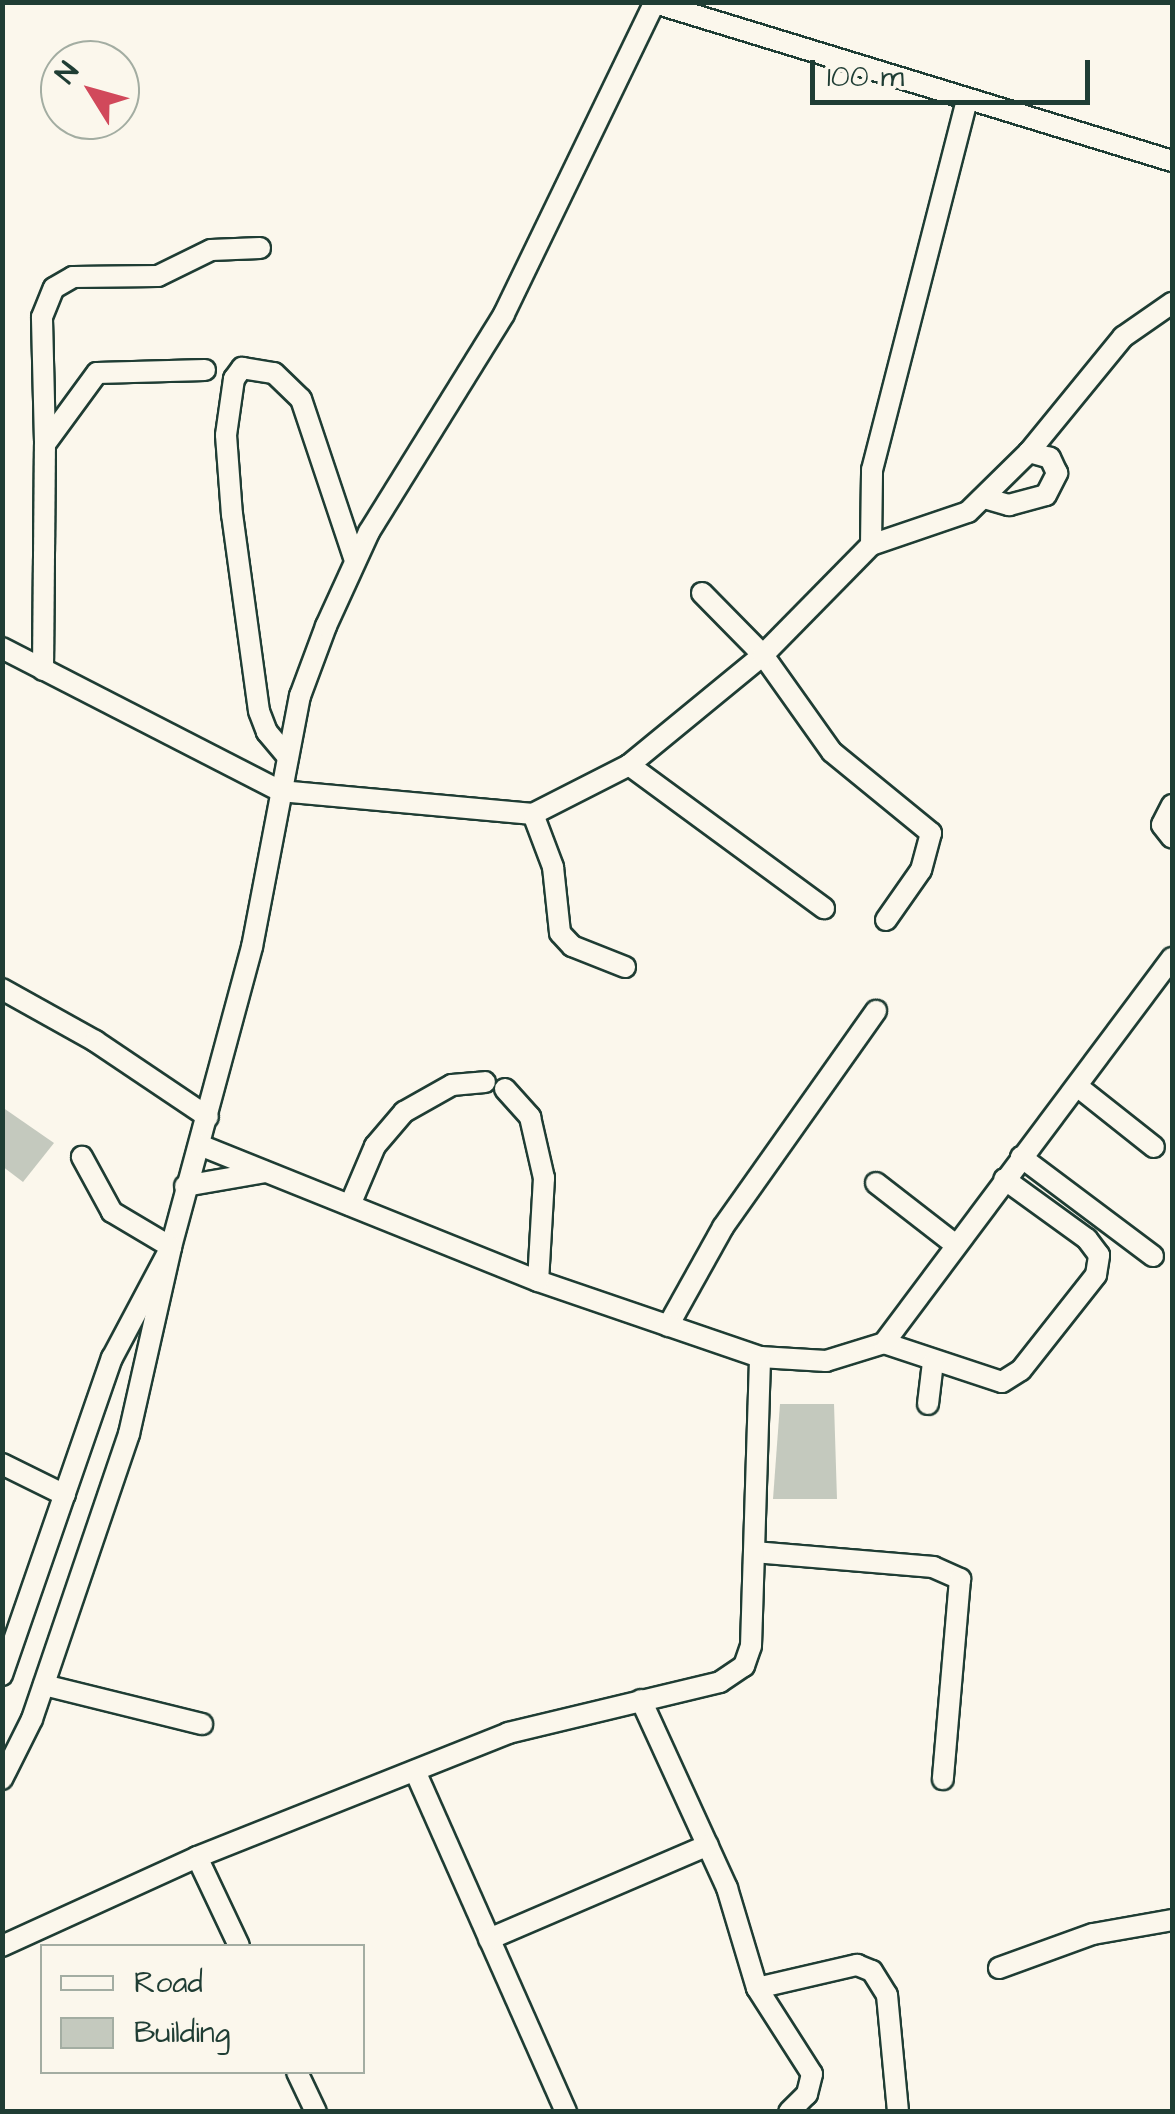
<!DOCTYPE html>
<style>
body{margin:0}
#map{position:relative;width:1175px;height:2114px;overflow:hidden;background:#fbf7ec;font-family:"Architects Daughter",sans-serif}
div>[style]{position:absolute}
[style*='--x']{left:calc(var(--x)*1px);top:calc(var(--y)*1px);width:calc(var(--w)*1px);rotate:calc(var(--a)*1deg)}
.building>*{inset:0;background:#c4c9be}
.roads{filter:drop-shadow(2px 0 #1f3d34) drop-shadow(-2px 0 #1f3d34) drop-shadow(0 2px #1f3d34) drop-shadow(0 -2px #1f3d34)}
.minor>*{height:20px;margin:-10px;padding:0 10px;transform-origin:10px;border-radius:10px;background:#fbf7ec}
span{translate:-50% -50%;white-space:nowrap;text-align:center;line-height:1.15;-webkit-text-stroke:10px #fbf7ec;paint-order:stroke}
.frame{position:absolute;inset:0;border:5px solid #1f3d34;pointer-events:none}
.legend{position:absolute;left:40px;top:1944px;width:325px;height:130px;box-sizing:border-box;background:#fbf7ec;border:2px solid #a3ada2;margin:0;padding:12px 18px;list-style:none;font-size:30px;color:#1f3d34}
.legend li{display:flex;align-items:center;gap:20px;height:50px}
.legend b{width:50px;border:2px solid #a3ada2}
.north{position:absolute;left:40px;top:40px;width:100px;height:100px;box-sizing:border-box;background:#fbf7ec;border:2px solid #a3ada2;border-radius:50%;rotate:307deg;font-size:28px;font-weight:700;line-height:40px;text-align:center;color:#1f3d34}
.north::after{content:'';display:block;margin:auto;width:35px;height:45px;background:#d1495b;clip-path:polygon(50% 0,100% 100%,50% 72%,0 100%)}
.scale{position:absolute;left:810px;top:60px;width:280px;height:45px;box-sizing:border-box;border:5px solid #1f3d34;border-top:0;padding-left:12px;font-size:30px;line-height:35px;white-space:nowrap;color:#1f3d34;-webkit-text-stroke:8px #fbf7ec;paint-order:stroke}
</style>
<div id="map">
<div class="building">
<i style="clip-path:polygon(2px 1107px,54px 1143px,23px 1182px,2px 1166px)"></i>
<i style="clip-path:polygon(780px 1404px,834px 1404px,837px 1499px,773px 1499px)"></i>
</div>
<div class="roads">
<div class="minor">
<i style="--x:655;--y:3;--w:541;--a:16.99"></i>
<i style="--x:45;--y:442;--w:125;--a:-91.4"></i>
<i style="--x:42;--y:317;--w:31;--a:-68"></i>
<i style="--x:54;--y:288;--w:22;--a:-30"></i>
<i style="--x:73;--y:277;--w:85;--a:-0.7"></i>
<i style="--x:158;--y:276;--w:59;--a:-26.1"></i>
<i style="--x:211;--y:250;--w:49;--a:-2.3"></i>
<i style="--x:984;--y:498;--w:26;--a:16"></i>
<i style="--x:1009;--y:505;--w:38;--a:-15"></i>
<i style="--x:1046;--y:495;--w:25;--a:-63"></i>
<i style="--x:1057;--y:473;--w:17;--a:-115"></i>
<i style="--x:1050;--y:458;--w:22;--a:-164"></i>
<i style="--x:871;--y:545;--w:75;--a:-89.2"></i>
<i style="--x:872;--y:470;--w:382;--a:-75.6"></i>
<i style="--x:702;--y:593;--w:87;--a:45.5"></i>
<i style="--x:763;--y:655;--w:119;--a:54.6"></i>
<i style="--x:832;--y:752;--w:128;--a:39.3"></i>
<i style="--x:931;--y:833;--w:38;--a:105"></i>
<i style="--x:921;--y:870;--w:61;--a:125"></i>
<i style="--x:2;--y:648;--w:313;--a:27.2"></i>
<i style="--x:280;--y:791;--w:254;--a:5.2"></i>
<i style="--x:533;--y:814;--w:108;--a:-27"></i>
<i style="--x:629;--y:765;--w:173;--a:-39.4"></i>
<i style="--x:763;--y:655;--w:154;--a:-45.5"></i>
<i style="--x:871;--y:545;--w:102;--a:-18.8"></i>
<i style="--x:968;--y:512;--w:86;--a:-44.5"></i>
<i style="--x:1029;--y:452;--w:149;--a:-50.7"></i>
<i style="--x:1123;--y:337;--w:60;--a:-34.8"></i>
<i style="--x:43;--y:670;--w:226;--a:-89.5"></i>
<i style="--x:45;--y:444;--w:88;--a:-53.8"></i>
<i style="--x:97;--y:373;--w:108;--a:-1.6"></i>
<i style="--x:288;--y:757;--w:33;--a:-130"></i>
<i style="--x:267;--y:732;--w:22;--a:-111"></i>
<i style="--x:259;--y:711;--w:198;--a:-97.8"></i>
<i style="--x:232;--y:515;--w:80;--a:-94.3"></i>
<i style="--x:226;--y:435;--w:57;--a:-81.9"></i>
<i style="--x:234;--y:379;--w:14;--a:-54"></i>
<i style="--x:242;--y:368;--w:32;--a:9"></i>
<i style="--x:274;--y:373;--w:37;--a:44"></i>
<i style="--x:301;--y:399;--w:170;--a:71.5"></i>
<i style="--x:629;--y:765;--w:242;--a:36.3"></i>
<i style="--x:1172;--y:805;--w:22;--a:117"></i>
<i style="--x:1162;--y:825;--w:16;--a:52"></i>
<i style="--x:533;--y:814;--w:57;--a:69.3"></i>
<i style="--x:553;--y:867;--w:66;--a:83.9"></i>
<i style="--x:560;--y:933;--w:18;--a:47"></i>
<i style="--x:572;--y:946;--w:57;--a:21.6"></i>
<i style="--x:2;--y:989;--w:107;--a:29.2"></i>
<i style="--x:95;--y:1041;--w:136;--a:33.9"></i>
<i style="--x:1077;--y:1086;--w:98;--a:38.4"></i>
<i style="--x:505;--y:1089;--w:38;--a:48"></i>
<i style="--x:530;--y:1117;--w:63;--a:77.1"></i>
<i style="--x:544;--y:1178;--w:103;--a:93.3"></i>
<i style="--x:1021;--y:1157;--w:165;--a:36.9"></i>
<i style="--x:876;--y:1183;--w:101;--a:37.8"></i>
<i style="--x:185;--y:1186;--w:81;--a:-9.9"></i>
<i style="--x:350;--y:1205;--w:64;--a:-67"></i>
<i style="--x:375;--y:1146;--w:45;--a:-49.5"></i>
<i style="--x:404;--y:1112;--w:55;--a:-29.4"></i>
<i style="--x:452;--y:1085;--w:33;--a:-5"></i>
<i style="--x:668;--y:1326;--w:113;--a:-60.9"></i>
<i style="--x:723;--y:1227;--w:265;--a:-54.7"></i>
<i style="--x:884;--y:1343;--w:124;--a:18.3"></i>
<i style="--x:1002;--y:1382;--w:22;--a:-32"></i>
<i style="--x:1021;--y:1370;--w:121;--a:-51.7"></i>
<i style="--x:1096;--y:1275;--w:20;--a:-81"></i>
<i style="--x:1099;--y:1255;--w:20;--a:-127"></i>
<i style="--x:1087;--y:1239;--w:102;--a:-144.1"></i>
<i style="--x:760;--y:1357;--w:66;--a:3.5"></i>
<i style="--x:826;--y:1361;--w:61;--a:-17.2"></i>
<i style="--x:884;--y:1343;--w:481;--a:-53.2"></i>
<i style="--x:928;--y:1404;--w:42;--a:-83.2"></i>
<i style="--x:2;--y:1464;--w:70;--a:26.2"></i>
<i style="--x:754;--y:1552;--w:180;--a:4.8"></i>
<i style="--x:933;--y:1567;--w:30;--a:24"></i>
<i style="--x:960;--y:1579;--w:201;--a:94.9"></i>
<i style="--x:2;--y:1675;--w:336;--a:-70.9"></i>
<i style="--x:112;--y:1358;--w:126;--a:-62"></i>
<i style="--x:171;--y:1247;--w:311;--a:-74.9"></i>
<i style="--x:252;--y:947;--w:256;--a:-79.2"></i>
<i style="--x:300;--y:696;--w:75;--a:-69.6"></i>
<i style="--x:326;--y:626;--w:103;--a:-65.4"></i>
<i style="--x:369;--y:532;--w:256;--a:-58.2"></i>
<i style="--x:504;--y:314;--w:347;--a:-64.2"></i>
<i style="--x:44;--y:1685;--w:163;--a:13.9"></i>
<i style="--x:641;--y:1700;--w:207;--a:65.4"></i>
<i style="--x:727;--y:1888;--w:104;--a:73.3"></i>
<i style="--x:757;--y:1988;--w:102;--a:57.4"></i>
<i style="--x:812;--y:2074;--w:21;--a:104"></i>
<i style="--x:807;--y:2094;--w:25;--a:135"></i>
<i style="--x:415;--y:1771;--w:373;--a:66.1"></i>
<i style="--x:2;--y:1779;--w:67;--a:-63.4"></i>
<i style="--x:32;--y:1719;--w:301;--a:-71.2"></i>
<i style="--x:129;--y:1434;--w:192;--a:-77.3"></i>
<i style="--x:171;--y:1247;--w:69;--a:-149.3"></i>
<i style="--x:112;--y:1212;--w:63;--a:-118.6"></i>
<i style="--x:197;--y:1857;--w:98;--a:64.7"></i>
<i style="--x:489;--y:1939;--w:238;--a:-23.2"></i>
<i style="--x:2;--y:1946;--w:214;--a:-24.5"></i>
<i style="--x:197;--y:1857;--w:335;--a:-21.7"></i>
<i style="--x:508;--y:1733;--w:218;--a:-13.5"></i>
<i style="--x:720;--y:1682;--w:29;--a:-34"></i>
<i style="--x:744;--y:1666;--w:21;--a:-71"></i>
<i style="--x:751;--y:1646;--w:289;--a:-88.2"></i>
<i style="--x:760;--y:1357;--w:235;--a:-161.1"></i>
<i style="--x:538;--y:1281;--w:364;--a:-158.1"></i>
<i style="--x:999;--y:1968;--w:100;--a:-19.9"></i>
<i style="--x:1093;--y:1934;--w:80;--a:-10"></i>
<i style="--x:757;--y:1988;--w:103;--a:-13"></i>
<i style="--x:857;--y:1965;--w:16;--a:22"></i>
<i style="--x:872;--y:1971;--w:28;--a:58"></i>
<i style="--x:887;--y:1995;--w:118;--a:84.6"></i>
<i style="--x:297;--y:2072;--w:44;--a:64.6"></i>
</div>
</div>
<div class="frame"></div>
<ul class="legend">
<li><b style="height:12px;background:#fbf7ec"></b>Road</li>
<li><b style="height:28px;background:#c4c9be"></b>Building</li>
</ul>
<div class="north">N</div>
<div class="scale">100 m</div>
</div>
